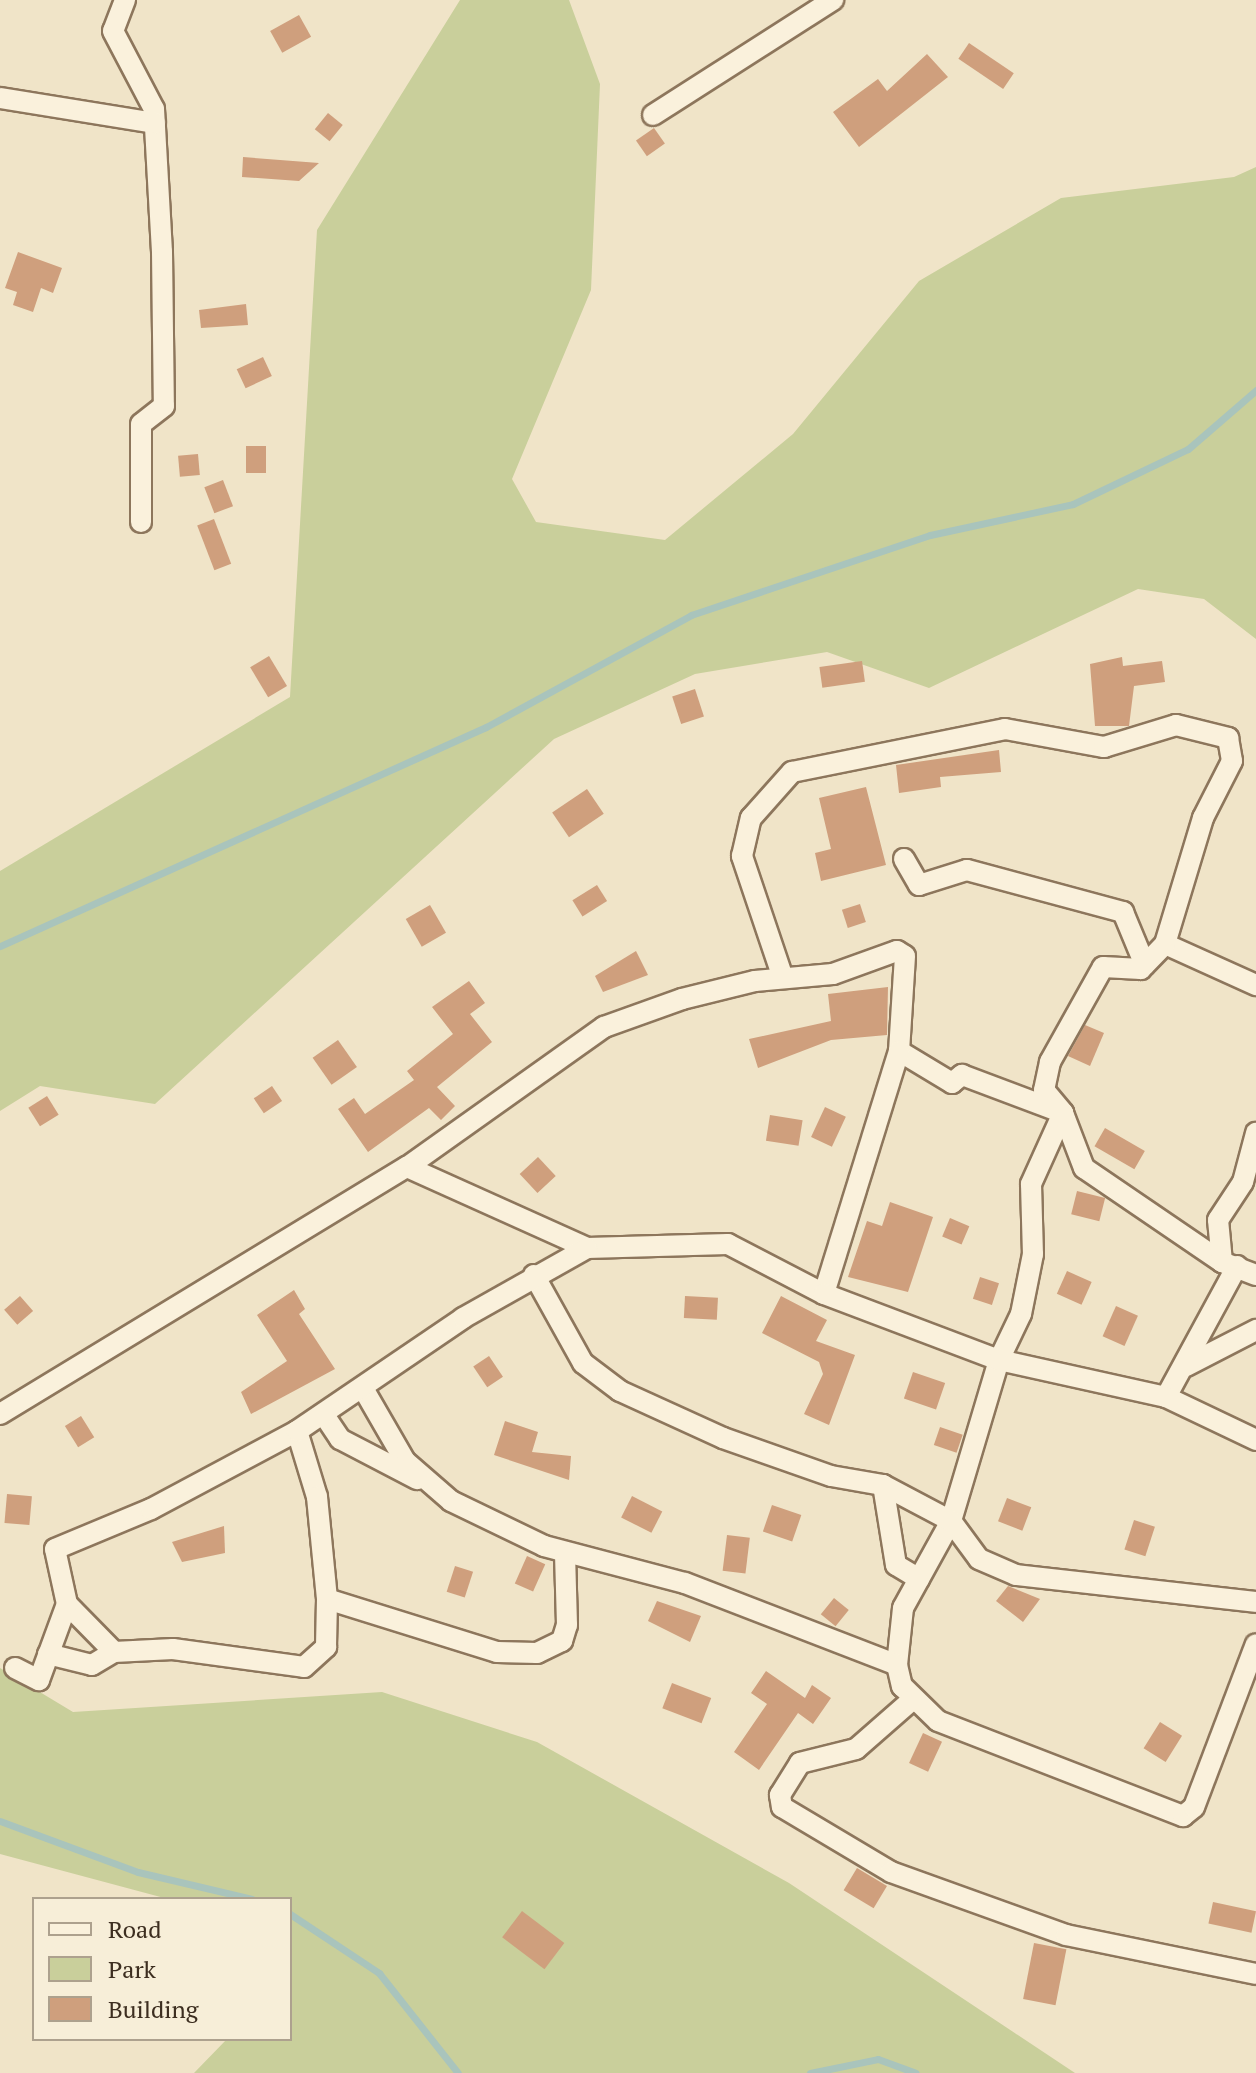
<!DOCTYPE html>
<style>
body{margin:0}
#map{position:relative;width:1256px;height:2073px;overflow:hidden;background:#f0e4c8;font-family:"PT Serif",serif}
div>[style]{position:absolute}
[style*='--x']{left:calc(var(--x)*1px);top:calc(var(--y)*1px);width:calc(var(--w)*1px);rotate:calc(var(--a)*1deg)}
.green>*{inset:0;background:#c9cf9b}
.stream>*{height:7px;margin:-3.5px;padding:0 3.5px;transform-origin:3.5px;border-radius:3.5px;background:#a9c4bc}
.building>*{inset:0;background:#cf9f7d;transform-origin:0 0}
.roads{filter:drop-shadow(2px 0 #8d765c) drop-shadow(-2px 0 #8d765c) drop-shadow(0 2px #8d765c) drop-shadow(0 -2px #8d765c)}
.street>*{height:20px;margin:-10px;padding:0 10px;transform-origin:10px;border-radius:10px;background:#faf1dc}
span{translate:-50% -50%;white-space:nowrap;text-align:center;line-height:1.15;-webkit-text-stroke:7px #f7eed8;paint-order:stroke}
.legend{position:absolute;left:32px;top:1897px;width:260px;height:144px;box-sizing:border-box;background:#f7eed8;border:2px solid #ada18e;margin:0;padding:10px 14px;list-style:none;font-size:24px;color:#3d2e20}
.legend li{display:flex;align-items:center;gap:16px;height:40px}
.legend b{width:40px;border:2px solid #ada18e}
</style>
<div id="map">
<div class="green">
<i style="clip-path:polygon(460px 0,569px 0,600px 84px,591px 290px,512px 479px,536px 522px,665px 540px,793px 434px,919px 281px,1061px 198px,1234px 177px,1256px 167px,1256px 639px,1204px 599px,1138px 589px,929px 688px,827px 652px,695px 674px,554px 739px,155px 1104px,40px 1086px,0 1111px,0 871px,290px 697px,317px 230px)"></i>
<i style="clip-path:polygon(0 1668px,73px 1712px,382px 1692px,537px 1742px,789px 1883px,1075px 2073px,194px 2073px,227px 2039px,290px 2039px,290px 1899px,168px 1899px,0 1854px)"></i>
</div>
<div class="stream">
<i style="--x:0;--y:946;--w:533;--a:-24.26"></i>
<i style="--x:486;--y:727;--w:234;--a:-28.6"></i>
<i style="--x:691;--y:615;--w:252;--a:-18.5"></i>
<i style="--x:930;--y:535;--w:146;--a:-12.2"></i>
<i style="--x:1073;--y:504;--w:127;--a:-25.6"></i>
<i style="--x:1188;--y:449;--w:90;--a:-40.9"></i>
<i style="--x:0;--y:1821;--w:147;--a:20.3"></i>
<i style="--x:138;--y:1872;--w:117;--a:13.3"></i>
<i style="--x:290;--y:1914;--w:107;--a:33.5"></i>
<i style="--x:379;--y:1973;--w:127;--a:51.7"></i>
<i style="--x:810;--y:2073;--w:69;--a:-11.6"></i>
<i style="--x:878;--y:2059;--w:40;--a:20.2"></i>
</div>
<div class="building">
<i style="left:299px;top:15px;width:25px;height:33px;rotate:61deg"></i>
<i style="left:969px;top:43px;width:54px;height:19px;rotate:34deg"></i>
<i style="clip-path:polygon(927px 54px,948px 77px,859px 147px,833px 112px,878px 79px,887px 91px)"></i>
<i style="left:328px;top:113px;width:19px;height:21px;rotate:39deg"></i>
<i style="left:654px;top:128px;width:19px;height:22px;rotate:55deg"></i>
<i style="clip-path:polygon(243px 157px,280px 160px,319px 163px,299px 181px,242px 177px)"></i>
<i style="clip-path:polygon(18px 252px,62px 268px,53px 293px,41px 288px,33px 312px,13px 305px,17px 292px,5px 288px)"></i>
<i style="clip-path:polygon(246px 304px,248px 325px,201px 328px,199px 310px)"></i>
<i style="left:263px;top:357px;width:21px;height:29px;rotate:65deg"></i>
<i style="left:246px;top:446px;width:20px;height:27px"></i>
<i style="left:198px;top:454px;width:21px;height:20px;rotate:85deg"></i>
<i style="left:223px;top:480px;width:28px;height:20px;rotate:69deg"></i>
<i style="left:214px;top:519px;width:48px;height:18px;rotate:69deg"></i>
<i style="left:269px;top:656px;width:35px;height:22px;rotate:59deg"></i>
<i style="clip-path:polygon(1122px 657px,1123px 666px,1162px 661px,1165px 682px,1134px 686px,1129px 726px,1095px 726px,1090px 664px)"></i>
<i style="left:862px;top:661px;width:21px;height:43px;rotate:82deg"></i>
<i style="left:695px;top:689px;width:29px;height:24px;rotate:72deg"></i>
<i style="clip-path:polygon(999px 750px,1001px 772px,940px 777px,941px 787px,899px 793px,896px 765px)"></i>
<i style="clip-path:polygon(866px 787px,886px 865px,821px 881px,815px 853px,831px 849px,819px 798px)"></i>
<i style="left:587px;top:789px;width:30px;height:42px;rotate:56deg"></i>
<i style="left:597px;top:885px;width:19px;height:29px;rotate:58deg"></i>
<i style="left:860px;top:904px;width:19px;height:19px;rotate:72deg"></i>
<i style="left:430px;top:905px;width:32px;height:28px;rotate:60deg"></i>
<i style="clip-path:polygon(636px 951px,648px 975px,603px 992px,595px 976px)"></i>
<i style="clip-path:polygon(469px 981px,485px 1003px,470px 1014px,492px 1042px,437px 1087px,455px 1106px,441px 1120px,429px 1108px,368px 1152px,338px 1109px,354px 1098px,365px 1114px,414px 1080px,407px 1071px,453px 1034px,432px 1007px)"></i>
<i style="clip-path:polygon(888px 987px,887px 1035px,831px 1040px,758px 1068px,749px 1039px,831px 1021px,828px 994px)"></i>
<i style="clip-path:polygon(1085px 1025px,1104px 1033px,1090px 1066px,1068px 1056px)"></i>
<i style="left:338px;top:1040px;width:33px;height:31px;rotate:55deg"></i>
<i style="left:272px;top:1086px;width:18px;height:22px;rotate:56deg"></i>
<i style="left:47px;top:1096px;width:22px;height:22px;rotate:58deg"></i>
<i style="left:825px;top:1107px;width:23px;height:33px;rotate:25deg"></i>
<i style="left:770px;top:1115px;width:33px;height:26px;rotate:9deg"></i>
<i style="left:1105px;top:1128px;width:46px;height:21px;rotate:30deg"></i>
<i style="left:538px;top:1157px;width:26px;height:25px;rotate:47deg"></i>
<i style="left:1077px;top:1191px;width:29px;height:24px;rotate:14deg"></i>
<i style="clip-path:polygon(890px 1202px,933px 1217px,908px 1292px,848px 1277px,867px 1221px,882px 1226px)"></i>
<i style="left:950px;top:1218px;width:21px;height:20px;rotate:23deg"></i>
<i style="left:1067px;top:1271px;width:27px;height:25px;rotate:24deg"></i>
<i style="left:980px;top:1277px;width:20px;height:23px;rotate:18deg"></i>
<i style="clip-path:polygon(294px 1290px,305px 1309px,299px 1314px,335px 1369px,251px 1414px,241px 1392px,287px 1361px,257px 1315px)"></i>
<i style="left:20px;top:1296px;width:20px;height:21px;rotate:49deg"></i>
<i style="left:685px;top:1296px;width:33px;height:22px;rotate:3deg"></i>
<i style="clip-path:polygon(781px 1296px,827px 1320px,816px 1341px,855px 1355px,829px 1425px,804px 1414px,823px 1374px,819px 1362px,762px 1333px)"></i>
<i style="left:1116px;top:1306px;width:24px;height:33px;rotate:24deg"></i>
<i style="left:489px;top:1356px;width:25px;height:19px;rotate:56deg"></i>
<i style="left:913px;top:1372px;width:34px;height:28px;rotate:19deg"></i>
<i style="left:81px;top:1416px;width:25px;height:19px;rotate:58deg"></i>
<i style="clip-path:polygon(505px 1421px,538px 1432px,532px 1452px,571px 1456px,569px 1480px,494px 1455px)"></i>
<i style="left:940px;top:1427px;width:24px;height:19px;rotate:19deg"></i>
<i style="left:7px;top:1494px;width:25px;height:29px;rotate:5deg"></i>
<i style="left:632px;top:1496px;width:34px;height:24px;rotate:27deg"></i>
<i style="left:1007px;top:1498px;width:26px;height:25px;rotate:21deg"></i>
<i style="left:772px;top:1505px;width:31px;height:28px;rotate:19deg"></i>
<i style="left:1134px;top:1520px;width:22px;height:31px;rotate:18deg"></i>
<i style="clip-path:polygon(224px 1526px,225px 1553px,182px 1562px,172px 1542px)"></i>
<i style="left:727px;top:1535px;width:23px;height:36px;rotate:7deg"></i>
<i style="left:527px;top:1556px;width:20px;height:30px;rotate:24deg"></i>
<i style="left:455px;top:1566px;width:19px;height:27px;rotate:18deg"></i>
<i style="clip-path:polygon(1008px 1586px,1040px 1599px,1023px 1622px,996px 1601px)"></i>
<i style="left:834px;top:1598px;width:19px;height:21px;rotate:39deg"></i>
<i style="clip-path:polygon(657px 1601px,701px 1616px,690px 1642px,648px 1621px)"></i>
<i style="clip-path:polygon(766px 1671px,805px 1698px,812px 1685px,831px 1698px,813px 1724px,798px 1713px,759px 1770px,734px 1752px,767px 1704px,751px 1693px)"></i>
<i style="left:672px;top:1683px;width:42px;height:27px;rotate:21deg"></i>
<i style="left:1160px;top:1722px;width:26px;height:31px;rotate:32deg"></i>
<i style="left:923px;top:1733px;width:21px;height:33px;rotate:25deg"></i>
<i style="left:857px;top:1868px;width:35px;height:26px;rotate:31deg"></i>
<i style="left:1213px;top:1902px;width:44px;height:22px;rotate:12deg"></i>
<i style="left:522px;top:1911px;width:53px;height:33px;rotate:37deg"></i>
<i style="left:1034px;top:1943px;width:33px;height:57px;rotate:11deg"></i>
</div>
<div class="roads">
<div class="street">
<i style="--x:125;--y:0;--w:33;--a:111"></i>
<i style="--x:113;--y:31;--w:88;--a:62.3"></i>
<i style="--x:154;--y:109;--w:143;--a:86.8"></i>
<i style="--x:162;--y:252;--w:154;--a:89.3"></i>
<i style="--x:164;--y:406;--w:29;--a:142"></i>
<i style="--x:141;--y:424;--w:98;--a:90"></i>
<i style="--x:0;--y:98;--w:157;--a:9.2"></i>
<i style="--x:653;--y:115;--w:214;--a:-32.6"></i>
<i style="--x:904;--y:859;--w:30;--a:60"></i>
<i style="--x:919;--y:885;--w:50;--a:-17.4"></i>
<i style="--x:967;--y:870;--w:162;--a:15.1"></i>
<i style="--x:1123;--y:912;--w:57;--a:67.5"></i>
<i style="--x:1165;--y:944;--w:100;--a:24.3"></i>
<i style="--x:783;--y:978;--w:129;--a:-108.6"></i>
<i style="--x:742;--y:856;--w:39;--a:-77"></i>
<i style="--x:751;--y:818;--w:62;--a:-48.3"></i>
<i style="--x:792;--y:772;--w:217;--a:-11.4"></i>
<i style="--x:1005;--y:729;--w:101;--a:10.3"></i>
<i style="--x:1104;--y:747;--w:75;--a:-17"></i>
<i style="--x:1176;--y:725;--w:54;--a:14"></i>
<i style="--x:1228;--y:738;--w:23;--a:80"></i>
<i style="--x:1232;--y:761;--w:64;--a:117"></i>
<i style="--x:1203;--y:818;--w:132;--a:106.8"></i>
<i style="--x:1165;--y:944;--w:35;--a:134"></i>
<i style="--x:1141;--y:969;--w:38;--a:-177"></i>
<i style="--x:1103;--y:967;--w:109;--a:119.2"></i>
<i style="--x:1050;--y:1062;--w:29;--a:102"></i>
<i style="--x:1044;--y:1090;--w:30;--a:50"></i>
<i style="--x:1063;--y:1113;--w:78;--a:114.3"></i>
<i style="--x:1031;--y:1184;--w:70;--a:88.4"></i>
<i style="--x:1033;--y:1254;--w:61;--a:101.3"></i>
<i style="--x:1021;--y:1314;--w:51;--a:115.6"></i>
<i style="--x:999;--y:1360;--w:168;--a:106.6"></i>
<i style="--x:951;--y:1521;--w:99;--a:118.9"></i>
<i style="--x:903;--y:1608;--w:57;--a:96"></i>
<i style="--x:897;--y:1665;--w:22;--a:77"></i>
<i style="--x:902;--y:1686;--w:50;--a:44.2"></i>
<i style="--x:938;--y:1721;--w:263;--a:21.2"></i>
<i style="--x:1183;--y:1816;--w:14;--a:-39"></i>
<i style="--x:1194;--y:1807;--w:174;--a:-69.2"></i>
<i style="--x:899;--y:1051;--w:62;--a:31.1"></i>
<i style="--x:952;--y:1083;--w:13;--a:-39"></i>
<i style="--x:962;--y:1075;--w:108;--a:20.6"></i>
<i style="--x:1063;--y:1113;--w:59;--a:69.1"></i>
<i style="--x:1084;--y:1168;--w:167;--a:34.3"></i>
<i style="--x:1222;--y:1262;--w:36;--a:21"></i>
<i style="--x:407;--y:1167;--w:242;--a:-35.4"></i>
<i style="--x:604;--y:1027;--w:83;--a:-19.7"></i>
<i style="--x:682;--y:999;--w:75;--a:-13.9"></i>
<i style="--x:755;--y:981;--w:78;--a:-5.1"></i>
<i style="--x:833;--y:974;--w:68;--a:-19.8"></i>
<i style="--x:897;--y:951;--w:9;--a:32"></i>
<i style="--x:905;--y:956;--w:95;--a:93.6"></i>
<i style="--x:899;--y:1051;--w:254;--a:107.2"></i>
<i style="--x:1222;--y:1262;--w:42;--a:-95.4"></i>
<i style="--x:1218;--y:1220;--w:45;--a:-56.7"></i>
<i style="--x:1243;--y:1182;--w:51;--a:-75.1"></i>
<i style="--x:534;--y:1275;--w:101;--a:60.9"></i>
<i style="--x:583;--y:1363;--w:46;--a:37.1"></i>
<i style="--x:620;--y:1391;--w:113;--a:24.5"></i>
<i style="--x:723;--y:1438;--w:114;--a:19.4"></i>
<i style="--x:831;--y:1476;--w:53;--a:9.8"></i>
<i style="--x:883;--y:1485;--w:77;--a:27.9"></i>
<i style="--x:951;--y:1521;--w:47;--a:53.6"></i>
<i style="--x:979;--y:1559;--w:40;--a:23.4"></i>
<i style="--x:1016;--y:1575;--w:242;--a:6.4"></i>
<i style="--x:1186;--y:1366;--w:79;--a:-27.2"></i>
<i style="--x:364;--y:1390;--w:82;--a:60"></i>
<i style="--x:405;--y:1461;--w:61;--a:41"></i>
<i style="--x:451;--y:1501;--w:103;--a:25.8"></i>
<i style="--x:544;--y:1546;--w:146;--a:14.7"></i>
<i style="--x:685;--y:1583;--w:227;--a:21.1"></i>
<i style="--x:1166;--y:1397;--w:149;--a:-61.5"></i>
<i style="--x:0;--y:1414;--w:476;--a:-31.3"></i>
<i style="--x:407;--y:1167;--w:197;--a:24.2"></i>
<i style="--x:587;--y:1248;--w:141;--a:-1.6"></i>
<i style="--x:728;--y:1244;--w:108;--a:27.5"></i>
<i style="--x:824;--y:1294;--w:187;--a:20.7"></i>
<i style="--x:999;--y:1360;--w:171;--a:12.5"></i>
<i style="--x:1166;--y:1397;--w:100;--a:25.5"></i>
<i style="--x:324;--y:1415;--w:29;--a:56"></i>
<i style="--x:340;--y:1439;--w:87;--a:27.5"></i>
<i style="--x:297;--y:1431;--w:69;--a:73.1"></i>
<i style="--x:317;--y:1497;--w:102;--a:84.4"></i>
<i style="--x:327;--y:1599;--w:178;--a:17.3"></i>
<i style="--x:497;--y:1652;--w:40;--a:1.4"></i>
<i style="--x:537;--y:1653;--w:28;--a:-26"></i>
<i style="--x:562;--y:1641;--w:17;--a:-73"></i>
<i style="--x:567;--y:1625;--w:73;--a:-91.6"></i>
<i style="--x:883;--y:1485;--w:81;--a:80.8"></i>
<i style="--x:896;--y:1565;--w:27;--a:31"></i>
<i style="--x:67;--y:1604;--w:67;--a:45.6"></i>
<i style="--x:114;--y:1652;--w:59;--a:-2.9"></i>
<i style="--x:173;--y:1649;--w:132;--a:7.8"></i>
<i style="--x:304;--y:1667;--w:30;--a:-42"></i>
<i style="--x:326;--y:1647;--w:48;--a:-88.8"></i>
<i style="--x:48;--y:1654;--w:45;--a:14"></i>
<i style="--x:92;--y:1665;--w:26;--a:-31"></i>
<i style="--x:15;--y:1668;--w:27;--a:27"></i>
<i style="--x:39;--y:1680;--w:81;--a:-69.8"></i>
<i style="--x:67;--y:1604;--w:56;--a:-102.3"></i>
<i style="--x:55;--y:1549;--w:104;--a:-22.6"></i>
<i style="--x:151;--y:1509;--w:166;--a:-28.1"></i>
<i style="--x:297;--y:1431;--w:201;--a:-34.2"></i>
<i style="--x:463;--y:1318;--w:142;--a:-29.4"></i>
<i style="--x:912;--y:1700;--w:74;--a:138.8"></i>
<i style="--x:856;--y:1749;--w:58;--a:166"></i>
<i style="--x:800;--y:1763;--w:38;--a:122"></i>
<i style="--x:780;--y:1795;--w:12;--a:81"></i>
<i style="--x:782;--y:1807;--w:127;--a:30.8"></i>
<i style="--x:891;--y:1872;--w:186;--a:19.8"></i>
<i style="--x:1066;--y:1935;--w:194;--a:11.6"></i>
</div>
</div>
<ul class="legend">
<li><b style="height:10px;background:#faf1dc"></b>Road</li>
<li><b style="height:22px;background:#c9cf9b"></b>Park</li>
<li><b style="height:22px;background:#cf9f7d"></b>Building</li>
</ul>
</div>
